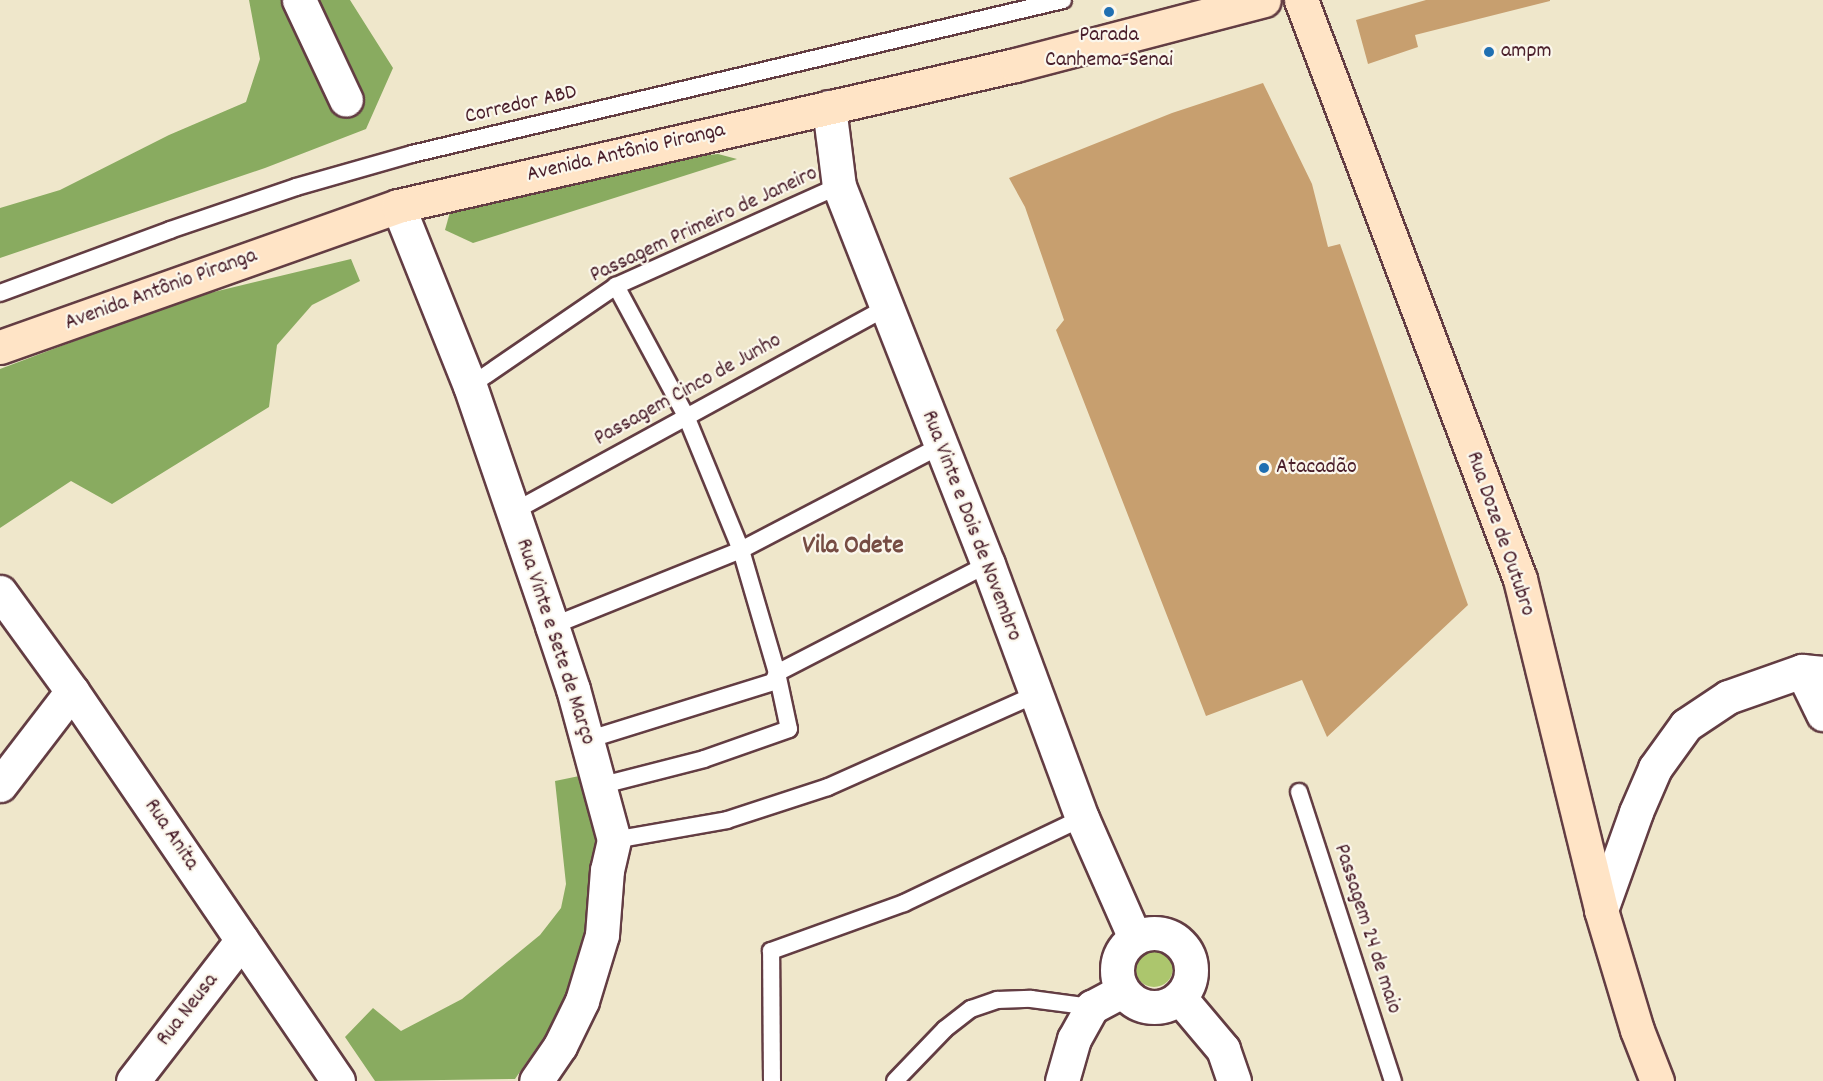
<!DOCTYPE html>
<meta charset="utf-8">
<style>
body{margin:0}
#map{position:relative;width:1823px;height:1081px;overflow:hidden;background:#efe7cb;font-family:Dekko,sans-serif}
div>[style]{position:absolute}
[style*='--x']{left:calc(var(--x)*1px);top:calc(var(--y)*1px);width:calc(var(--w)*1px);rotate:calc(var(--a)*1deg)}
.green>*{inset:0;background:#acc66d}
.round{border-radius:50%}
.forest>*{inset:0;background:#89ab60}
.building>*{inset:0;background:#c79f6f}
.roads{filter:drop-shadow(2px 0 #633d43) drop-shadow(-2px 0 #633d43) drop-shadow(0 2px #633d43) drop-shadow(0 -2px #633d43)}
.lane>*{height:16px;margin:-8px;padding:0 8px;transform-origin:8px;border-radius:8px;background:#fff}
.street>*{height:33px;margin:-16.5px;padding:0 16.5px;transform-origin:16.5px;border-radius:16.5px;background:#fff}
.street>.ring{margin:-16.5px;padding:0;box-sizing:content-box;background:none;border:33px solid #fff;border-radius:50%}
.secondary>*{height:33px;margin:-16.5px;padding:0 16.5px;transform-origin:16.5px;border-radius:16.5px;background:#ffe4c6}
.dots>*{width:16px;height:16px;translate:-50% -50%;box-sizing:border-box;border:3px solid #fbf7ec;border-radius:50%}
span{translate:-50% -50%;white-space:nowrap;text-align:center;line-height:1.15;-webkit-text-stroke:4.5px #fbf7ec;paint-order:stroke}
.poi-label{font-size:22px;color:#4a1f2b}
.left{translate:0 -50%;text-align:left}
.street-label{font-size:22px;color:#4a1f2b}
.quarter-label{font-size:26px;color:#764c43;font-weight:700}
</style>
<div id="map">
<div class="green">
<i class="round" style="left:1135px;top:949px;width:38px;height:38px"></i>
</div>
<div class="forest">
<i style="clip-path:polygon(249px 0,350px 0,393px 68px,366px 129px,265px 168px,0 258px,0 208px,60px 190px,169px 135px,246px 102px,260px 59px)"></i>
<i style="clip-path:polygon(718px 154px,737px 159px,473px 243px,445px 230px,450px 212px,471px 204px,633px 163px)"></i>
<i style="clip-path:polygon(351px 259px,360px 281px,312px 305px,277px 345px,269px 407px,112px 504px,71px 481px,0 528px,0 369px,189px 298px)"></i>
<i style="clip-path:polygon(589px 774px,599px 822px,598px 891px,583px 947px,557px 1018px,515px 1079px,375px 1081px,345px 1037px,373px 1008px,401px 1031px,462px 999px,540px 935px,561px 908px,566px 884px,555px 781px)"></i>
</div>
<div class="building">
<i style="clip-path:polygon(1426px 0,1550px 0,1550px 1px,1415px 35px,1418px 47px,1368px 64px,1356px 20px)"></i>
<i style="clip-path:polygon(1263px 83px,1312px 184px,1328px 247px,1340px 244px,1468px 605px,1327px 737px,1302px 680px,1206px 716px,1056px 330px,1064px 320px,1025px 207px,1009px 178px,1172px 113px)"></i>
</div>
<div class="roads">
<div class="lane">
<i style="--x:0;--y:293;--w:181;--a:-20.3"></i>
<i style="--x:170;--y:230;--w:133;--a:-18.8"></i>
<i style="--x:296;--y:187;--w:121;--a:-15.9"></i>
<i style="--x:412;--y:154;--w:669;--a:-13.31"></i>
<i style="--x:470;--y:386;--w:177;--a:-34.4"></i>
<i style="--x:616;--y:286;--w:244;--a:-24.2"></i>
<i style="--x:513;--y:512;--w:426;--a:-28.7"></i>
<i style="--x:552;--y:626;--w:204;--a:-21.9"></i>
<i style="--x:741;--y:550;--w:225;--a:-27.6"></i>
<i style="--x:587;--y:740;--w:195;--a:-17.3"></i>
<i style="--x:773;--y:682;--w:10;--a:-66"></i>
<i style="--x:777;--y:673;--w:237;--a:-27.3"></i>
<i style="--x:599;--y:786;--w:108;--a:-14.4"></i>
<i style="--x:704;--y:759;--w:90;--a:-19.4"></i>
<i style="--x:789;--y:729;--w:57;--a:-102.1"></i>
<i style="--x:777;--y:673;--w:128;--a:-106.3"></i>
<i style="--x:741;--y:550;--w:145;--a:-112.3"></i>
<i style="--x:686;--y:416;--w:148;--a:-118.3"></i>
<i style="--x:1299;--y:792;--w:304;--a:72"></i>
<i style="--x:614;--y:840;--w:115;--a:-10"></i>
<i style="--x:727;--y:820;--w:106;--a:-18.1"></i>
<i style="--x:828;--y:787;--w:227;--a:-24"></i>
<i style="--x:772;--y:1081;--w:130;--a:-90.4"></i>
<i style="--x:771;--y:951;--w:141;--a:-19.8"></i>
<i style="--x:904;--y:903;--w:197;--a:-25.5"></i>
<i style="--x:895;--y:1081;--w:72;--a:-46.1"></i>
<i style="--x:945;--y:1029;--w:33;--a:-38"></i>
<i style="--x:971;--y:1009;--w:28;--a:-19"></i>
<i style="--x:997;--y:1000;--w:34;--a:-2"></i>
<i style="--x:1031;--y:999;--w:62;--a:7.5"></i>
</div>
<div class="street">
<i style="--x:299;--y:0;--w:110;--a:64.8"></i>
<i style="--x:829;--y:107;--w:80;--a:82.8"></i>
<i style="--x:839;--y:186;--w:406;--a:68.5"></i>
<i style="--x:988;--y:564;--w:271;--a:69.7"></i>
<i style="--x:1082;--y:818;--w:131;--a:66.2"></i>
<i style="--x:398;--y:206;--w:194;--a:68.2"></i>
<i style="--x:470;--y:386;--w:254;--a:71.1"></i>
<i style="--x:552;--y:626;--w:66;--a:71.6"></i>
<i style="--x:573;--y:689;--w:156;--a:74.8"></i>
<i style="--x:614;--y:840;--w:31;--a:103"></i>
<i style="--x:607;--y:870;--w:65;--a:94.4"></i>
<i style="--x:602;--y:935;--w:69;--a:106.9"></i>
<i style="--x:582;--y:1001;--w:50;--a:116.1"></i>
<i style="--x:560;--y:1046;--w:42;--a:124.4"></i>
<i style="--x:0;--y:592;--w:122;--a:54"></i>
<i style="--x:72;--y:691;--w:472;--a:55.7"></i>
<i style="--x:1802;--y:671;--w:48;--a:64"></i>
<i style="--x:0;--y:785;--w:118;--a:-52.5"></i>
<i style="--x:1601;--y:910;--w:104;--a:-70.3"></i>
<i style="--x:1636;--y:812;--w:48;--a:-66.6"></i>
<i style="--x:1655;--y:768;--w:53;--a:-54.2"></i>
<i style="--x:1686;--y:725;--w:50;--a:-33.7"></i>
<i style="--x:1728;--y:697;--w:78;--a:-19.4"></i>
<i style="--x:1802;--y:671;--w:21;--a:5"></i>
<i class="ring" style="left:1117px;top:933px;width:41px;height:41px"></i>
<i style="--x:1180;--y:998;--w:67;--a:49.9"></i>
<i style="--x:1223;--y:1049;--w:34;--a:71"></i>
<i style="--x:133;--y:1081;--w:178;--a:-52.3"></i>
<i style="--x:1062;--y:1081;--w:44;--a:-74.1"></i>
<i style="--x:1074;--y:1039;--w:37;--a:-61"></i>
<i style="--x:1092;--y:1007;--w:34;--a:-28"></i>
</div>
<div class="secondary">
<i style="--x:1301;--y:0;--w:619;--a:69.28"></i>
<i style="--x:1520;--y:579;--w:341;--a:76.2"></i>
<i style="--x:1601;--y:910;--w:125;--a:73.3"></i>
<i style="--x:1637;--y:1030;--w:55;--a:68.6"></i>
<i style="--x:0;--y:347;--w:422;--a:-19.5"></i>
<i style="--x:398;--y:206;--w:633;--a:-12.87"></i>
<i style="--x:1015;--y:65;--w:257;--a:-14.6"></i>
</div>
</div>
<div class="dots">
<i style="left:1109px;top:12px;background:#1f6fb2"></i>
<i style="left:1489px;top:52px;background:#1f6fb2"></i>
<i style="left:1264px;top:468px;background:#1f6fb2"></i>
</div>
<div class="poi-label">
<span style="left:1109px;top:48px">Parada<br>Canhema-Senai</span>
<span class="left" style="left:1501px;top:52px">ampm</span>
<span class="left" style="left:1276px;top:468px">Atacadão</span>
</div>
<div class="street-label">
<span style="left:521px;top:105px;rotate:-13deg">Corredor ABD</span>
<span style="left:626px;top:153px;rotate:-13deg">Avenida Antônio Piranga</span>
<span style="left:704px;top:225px;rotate:-25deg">Passagem Primeiro de Janeiro</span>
<span style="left:161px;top:290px;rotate:-20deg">Avenida Antônio Piranga</span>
<span style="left:688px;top:390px;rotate:-29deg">Passagem Cinco de Junho</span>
<span style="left:971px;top:526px;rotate:69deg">Rua Vinte e Dois de Novembro</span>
<span style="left:1500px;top:534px;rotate:71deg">Rua Doze de Outubro</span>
<span style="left:555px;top:642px;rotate:72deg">Rua Vinte e Sete de Março</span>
<span style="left:171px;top:835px;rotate:56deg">Rua Anita</span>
<span style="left:1367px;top:929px;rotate:72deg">Passagem 24 de maio</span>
<span style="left:188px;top:1010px;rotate:-52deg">Rua Neusa</span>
</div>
<div class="quarter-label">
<span style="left:853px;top:547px">Vila Odete</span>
</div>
</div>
